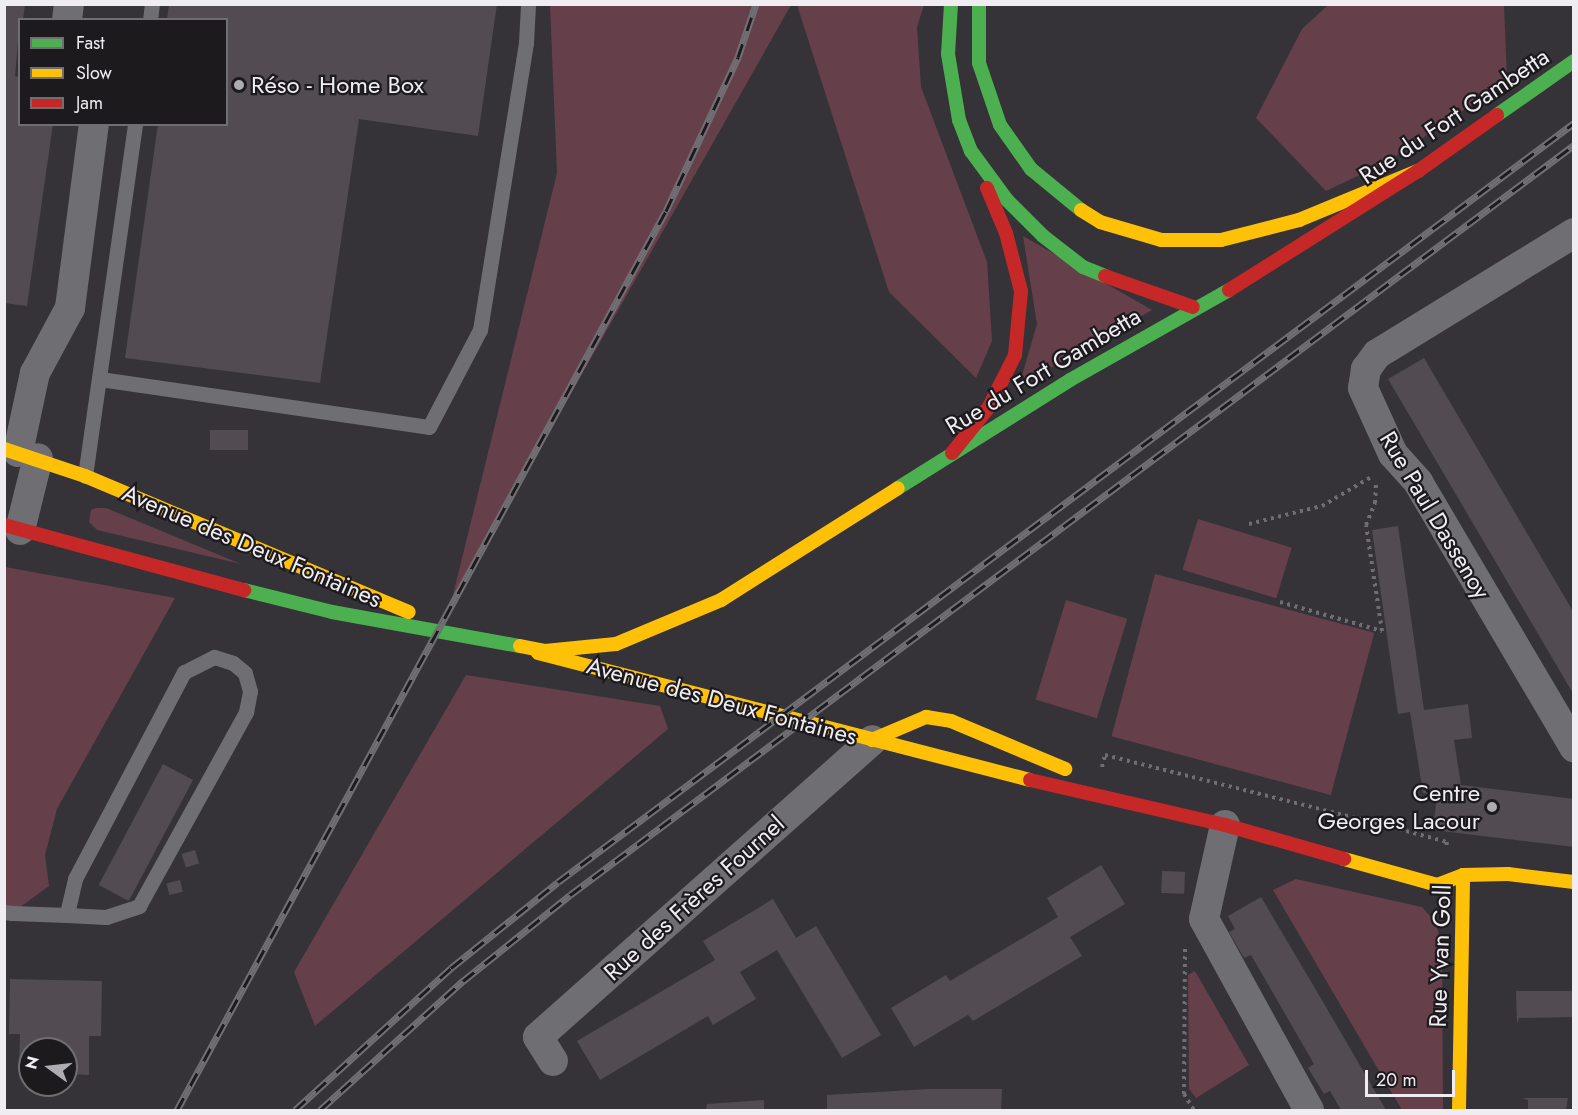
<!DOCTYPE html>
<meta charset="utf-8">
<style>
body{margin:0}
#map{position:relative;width:1578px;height:1115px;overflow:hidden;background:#353337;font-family:Jost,sans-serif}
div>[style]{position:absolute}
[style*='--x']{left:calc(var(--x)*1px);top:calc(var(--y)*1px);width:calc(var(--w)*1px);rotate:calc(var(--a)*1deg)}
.green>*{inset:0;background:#65404b;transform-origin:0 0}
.building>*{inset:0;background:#524b51;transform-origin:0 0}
.path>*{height:4px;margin-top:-2px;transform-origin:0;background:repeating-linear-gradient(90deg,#706e73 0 3px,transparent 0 7.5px)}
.lane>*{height:15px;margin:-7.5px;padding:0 7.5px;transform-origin:7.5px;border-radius:7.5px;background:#6e6e73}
.street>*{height:30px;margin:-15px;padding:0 15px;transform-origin:15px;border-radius:15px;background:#6e6e73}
.fast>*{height:14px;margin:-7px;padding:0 7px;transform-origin:7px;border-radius:7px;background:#4caf50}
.slow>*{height:14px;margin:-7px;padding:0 7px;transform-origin:7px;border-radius:7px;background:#ffc107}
.jam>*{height:14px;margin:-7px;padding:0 7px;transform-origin:7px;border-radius:7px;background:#c62828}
.rail>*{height:7px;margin-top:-3.5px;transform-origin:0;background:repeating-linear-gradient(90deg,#1c1a1d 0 14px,#706f73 0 28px);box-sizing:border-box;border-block:2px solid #706f73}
.dots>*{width:16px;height:16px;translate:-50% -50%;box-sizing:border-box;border:3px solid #1c1a1d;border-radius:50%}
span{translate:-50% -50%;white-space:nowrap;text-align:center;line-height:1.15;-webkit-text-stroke:4.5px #1c1a1d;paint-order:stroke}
.poi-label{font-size:24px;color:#efedf1}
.left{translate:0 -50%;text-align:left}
.right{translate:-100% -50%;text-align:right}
.street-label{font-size:24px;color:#efedf1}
.frame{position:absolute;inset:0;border:6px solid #efedf1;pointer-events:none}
.legend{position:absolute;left:18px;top:18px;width:210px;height:108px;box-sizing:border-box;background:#1c1a1d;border:2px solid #706e72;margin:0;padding:8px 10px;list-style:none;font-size:18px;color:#efedf1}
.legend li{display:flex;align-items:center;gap:12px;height:30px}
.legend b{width:30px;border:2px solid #706e72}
.north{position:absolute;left:18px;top:1037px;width:60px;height:60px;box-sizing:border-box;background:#1c1a1d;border:2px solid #706e72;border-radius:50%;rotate:285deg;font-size:16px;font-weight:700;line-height:24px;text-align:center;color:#efedf1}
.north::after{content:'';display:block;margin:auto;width:21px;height:27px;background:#aeacb0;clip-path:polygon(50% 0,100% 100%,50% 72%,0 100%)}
.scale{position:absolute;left:1365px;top:1070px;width:90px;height:27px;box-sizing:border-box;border:3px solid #efedf1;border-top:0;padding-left:8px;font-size:18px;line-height:21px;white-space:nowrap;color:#efedf1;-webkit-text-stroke:4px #1c1a1d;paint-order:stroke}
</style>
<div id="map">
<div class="green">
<i style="clip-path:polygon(550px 5px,791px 5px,450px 607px,557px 173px)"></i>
<i style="clip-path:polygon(797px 5px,924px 5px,917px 27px,921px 87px,987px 262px,992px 341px,976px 378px,889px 292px)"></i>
<i style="clip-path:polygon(1328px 5px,1504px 5px,1507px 81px,1387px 162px,1326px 191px,1256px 118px,1302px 29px)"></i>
<i style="clip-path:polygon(1023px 236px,1152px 310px,1019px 386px,1037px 324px)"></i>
<i style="clip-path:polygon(96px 508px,106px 508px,241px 564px,97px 530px,89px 522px,91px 510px)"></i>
<i style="left:1198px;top:519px;width:98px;height:53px;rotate:17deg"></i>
<i style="clip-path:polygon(5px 567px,175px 598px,57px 809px,45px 855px,49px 886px,12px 913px,5px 906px)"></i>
<i style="left:1155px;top:574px;width:227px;height:168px;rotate:15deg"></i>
<i style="left:1066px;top:600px;width:64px;height:104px;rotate:17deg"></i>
<i style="clip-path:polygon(466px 675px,660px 706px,668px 729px,315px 1026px,294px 972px)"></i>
<i style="clip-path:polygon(1296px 879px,1422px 907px,1435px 922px,1442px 944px,1443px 1110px,1402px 1110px,1273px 890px)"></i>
<i style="clip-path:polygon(1195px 971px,1249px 1065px,1196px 1098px,1189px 1089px,1188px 975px)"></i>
</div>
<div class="building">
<i style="clip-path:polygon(4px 4px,25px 4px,23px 20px,20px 20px,15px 76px,20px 77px,20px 124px,53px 124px,27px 306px,4px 303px)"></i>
<i style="clip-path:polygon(169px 4px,497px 4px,478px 136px,359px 119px,320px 383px,125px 358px,158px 124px,226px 124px,226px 20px,167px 20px)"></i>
<i style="clip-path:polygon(1424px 358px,1574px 613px,1574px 695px,1388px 379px)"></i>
<i style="left:210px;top:430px;width:38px;height:20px"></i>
<i style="clip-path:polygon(1398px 526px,1424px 710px,1468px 704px,1472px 738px,1454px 740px,1461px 785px,1574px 799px,1574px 847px,1433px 830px,1437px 795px,1423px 793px,1410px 712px,1398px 714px,1372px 530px)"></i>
<i style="left:163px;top:764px;width:34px;height:137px;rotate:28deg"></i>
<i style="left:195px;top:850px;width:14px;height:14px;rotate:73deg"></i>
<i style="clip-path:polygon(1101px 865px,1125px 904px,1070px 937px,1082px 956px,973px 1021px,968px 1015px,914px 1047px,891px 1008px,946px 975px,950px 981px,1058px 917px,1047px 898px)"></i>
<i style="left:1162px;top:871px;width:23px;height:22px;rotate:2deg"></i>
<i style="left:180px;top:880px;width:12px;height:14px;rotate:76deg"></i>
<i style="clip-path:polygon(1261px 897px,1316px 990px,1386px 1110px,1341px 1110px,1330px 1091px,1324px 1094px,1308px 1068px,1314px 1064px,1251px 955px,1244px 958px,1229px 932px,1235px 929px,1228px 916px)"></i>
<i style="clip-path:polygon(773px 899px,796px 938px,816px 926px,881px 1035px,842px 1058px,777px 950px,740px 972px,756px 999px,713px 1025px,708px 1016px,600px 1080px,577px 1041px,715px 960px,703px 941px)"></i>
<i style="clip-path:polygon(10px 979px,102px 981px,101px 1036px,89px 1036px,89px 1075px,66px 1074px,66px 1049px,30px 1049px,30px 1066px,19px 1066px,20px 1034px,9px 1034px)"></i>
<i style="clip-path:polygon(1516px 991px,1574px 991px,1574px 1017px,1519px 1018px,1517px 1024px)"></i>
<i style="clip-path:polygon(928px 1089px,1002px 1089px,1001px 1110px,827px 1110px,827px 1095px)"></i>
<i style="clip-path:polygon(1522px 1098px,1568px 1098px,1566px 1110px,1528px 1110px,1528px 1100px)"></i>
<i style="clip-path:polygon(764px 1100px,764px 1110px,706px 1110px,707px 1104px)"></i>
</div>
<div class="path">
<i style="--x:1249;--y:524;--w:75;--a:-13.9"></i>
<i style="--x:1322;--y:506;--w:59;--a:-30.5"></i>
<i style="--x:1280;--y:602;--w:106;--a:15.9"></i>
<i style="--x:1382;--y:631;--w:107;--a:-98.6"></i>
<i style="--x:1366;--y:525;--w:24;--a:-68"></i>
<i style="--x:1375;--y:503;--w:21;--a:-87"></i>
<i style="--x:1102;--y:767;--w:12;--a:-76"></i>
<i style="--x:1105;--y:755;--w:303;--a:14.1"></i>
<i style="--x:1399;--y:829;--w:50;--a:15.2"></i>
<i style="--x:1447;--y:842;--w:6;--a:99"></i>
<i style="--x:1185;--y:949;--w:145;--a:90.4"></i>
<i style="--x:1184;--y:1094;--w:19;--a:58"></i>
</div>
<div class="lane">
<i style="--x:150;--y:20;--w:16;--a:-83"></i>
<i style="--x:100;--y:379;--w:332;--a:8.3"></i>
<i style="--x:429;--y:427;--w:110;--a:-62.3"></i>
<i style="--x:480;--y:330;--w:291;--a:-80.9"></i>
<i style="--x:526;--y:43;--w:39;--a:-87"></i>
<i style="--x:85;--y:476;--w:356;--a:-81.9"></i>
<i style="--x:4;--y:912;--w:8;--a:7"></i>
<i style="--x:12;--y:913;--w:55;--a:2.1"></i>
<i style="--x:67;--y:915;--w:39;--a:3"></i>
<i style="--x:106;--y:917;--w:35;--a:-18"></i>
<i style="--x:139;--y:906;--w:222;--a:-61.1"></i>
<i style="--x:246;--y:712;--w:21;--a:-79"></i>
<i style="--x:250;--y:691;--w:19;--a:-106"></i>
<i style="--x:245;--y:673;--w:16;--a:-140"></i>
<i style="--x:233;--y:663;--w:20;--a:-162"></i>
<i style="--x:214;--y:657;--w:34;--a:153"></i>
<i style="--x:184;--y:672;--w:234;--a:117.8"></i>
<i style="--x:75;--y:879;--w:37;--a:103"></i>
</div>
<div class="street">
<i style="--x:67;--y:20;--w:16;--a:-83"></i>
<i style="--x:1574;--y:233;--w:231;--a:148.4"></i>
<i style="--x:1377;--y:354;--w:19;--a:126"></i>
<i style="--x:1366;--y:369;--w:19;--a:99"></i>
<i style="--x:1363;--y:388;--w:72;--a:65.6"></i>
<i style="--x:1393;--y:454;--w:38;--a:48"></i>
<i style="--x:1418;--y:482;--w:308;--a:59.5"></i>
<i style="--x:18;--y:452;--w:81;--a:-77.9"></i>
<i style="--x:35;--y:373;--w:74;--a:-61.7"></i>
<i style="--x:70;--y:308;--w:186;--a:-82.6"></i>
<i style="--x:20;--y:530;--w:74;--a:-76"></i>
<i style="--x:1225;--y:825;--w:96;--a:102.6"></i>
<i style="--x:1204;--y:919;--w:218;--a:61.2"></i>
<i style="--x:553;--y:1061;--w:28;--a:-122"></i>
<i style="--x:538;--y:1037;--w:447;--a:-41.6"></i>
</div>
<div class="fast">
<i style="--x:951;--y:4;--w:50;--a:93.4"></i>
<i style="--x:948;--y:54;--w:67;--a:80.5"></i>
<i style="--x:959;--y:120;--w:33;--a:69"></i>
<i style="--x:971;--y:151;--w:61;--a:53.7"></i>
<i style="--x:1007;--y:200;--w:51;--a:45"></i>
<i style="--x:1043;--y:236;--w:51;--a:37.8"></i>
<i style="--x:1083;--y:267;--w:24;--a:22"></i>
<i style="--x:979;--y:4;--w:59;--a:90"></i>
<i style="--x:979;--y:63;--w:65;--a:71.3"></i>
<i style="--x:1000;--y:125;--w:54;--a:54.8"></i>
<i style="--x:1031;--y:169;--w:65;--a:39.4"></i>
<i style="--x:1497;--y:115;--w:94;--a:-35"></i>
<i style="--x:898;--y:488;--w:203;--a:-32.1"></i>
<i style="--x:1070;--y:380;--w:183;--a:-29.5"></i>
<i style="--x:244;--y:590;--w:91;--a:14"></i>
<i style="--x:332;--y:612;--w:191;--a:10.3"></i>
</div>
<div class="slow">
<i style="--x:1081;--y:210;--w:22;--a:32"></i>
<i style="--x:1100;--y:222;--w:64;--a:16.4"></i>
<i style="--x:1161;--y:240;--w:60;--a:0"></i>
<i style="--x:1221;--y:240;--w:81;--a:-14.4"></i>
<i style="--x:1299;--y:220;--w:129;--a:-22.4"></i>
<i style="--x:4;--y:449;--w:85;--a:18.4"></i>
<i style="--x:85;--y:476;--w:351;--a:22.8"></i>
<i style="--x:520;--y:646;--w:25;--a:11"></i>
<i style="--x:545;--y:651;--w:71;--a:-5.6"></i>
<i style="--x:616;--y:644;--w:114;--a:-22.7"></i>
<i style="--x:721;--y:600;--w:209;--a:-32.3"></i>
<i style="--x:538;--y:653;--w:508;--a:14.47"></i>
<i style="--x:872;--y:740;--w:59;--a:-23.1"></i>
<i style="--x:926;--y:717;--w:25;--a:9"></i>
<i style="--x:951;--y:721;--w:124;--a:22.8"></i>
<i style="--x:1344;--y:859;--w:97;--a:15.6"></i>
<i style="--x:1437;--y:885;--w:28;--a:-21"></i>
<i style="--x:1459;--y:1110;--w:235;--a:-89"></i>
<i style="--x:1463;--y:875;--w:45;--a:-1.3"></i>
<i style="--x:1508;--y:874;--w:66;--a:6.9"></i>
</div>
<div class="jam">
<i style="--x:1105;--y:276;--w:93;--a:19.4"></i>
<i style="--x:1229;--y:290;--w:223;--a:-32.2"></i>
<i style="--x:1418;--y:171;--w:97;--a:-35.3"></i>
<i style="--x:952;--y:453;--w:59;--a:-51.2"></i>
<i style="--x:989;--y:407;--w:58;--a:-63.4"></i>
<i style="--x:1015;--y:355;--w:64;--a:-84.6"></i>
<i style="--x:1021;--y:291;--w:60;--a:-104.5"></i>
<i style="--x:1006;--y:233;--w:49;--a:-112.9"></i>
<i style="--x:4;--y:525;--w:249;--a:15.2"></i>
<i style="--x:1030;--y:780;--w:200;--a:13"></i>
<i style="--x:1225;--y:825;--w:124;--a:15.9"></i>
</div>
<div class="rail">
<i style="--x:177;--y:1110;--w:1023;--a:-61.46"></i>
<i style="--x:666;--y:211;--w:170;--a:-64.9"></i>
<i style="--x:738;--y:57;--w:56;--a:-71.2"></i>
<i style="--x:295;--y:1110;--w:211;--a:-42.3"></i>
<i style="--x:451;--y:968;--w:137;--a:-38.8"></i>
<i style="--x:558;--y:882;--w:1268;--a:-36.76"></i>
<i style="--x:320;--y:1110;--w:193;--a:-42.1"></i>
<i style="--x:463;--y:981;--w:137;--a:-38.8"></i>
<i style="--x:570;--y:895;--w:1253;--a:-36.76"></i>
</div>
<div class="dots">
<i style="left:239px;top:85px;background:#aeacb0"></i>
<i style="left:1492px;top:807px;background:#aeacb0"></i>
</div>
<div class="poi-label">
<span class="left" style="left:251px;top:85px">Réso - Home Box</span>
<span class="right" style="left:1480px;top:807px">Centre<br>Georges Lacour</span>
</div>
<div class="street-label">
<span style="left:1454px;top:116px;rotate:-34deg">Rue du Fort Gambetta</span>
<span style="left:1043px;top:371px;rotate:-31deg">Rue du Fort Gambetta</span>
<span style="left:1435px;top:515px;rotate:59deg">Rue Paul Dassenoy</span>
<span style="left:252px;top:546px;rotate:23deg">Avenue des Deux Fontaines</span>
<span style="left:722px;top:701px;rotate:15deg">Avenue des Deux Fontaines</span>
<span style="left:694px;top:898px;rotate:-42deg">Rue des Frères Fournel</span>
<span style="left:1440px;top:956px;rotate:-88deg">Rue Yvan Goll</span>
</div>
<div class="frame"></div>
<ul class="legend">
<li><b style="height:8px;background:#4caf50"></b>Fast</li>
<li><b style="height:8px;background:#ffc107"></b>Slow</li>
<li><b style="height:8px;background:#c62828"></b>Jam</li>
</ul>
<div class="north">N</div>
<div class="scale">20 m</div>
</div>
